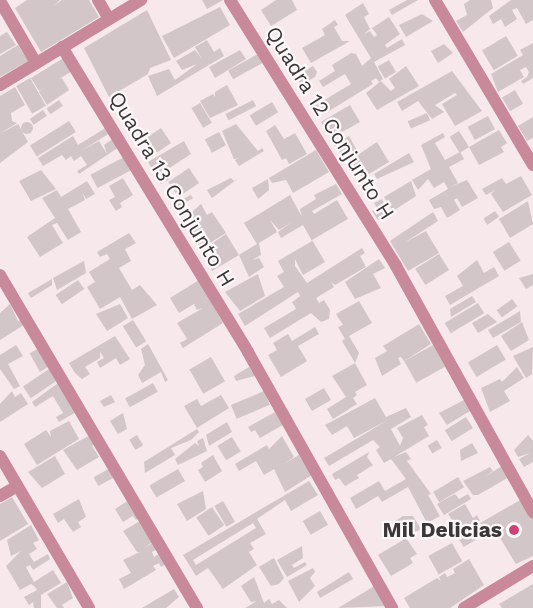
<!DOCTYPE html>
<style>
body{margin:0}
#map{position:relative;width:533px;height:608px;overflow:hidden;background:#f6e8eb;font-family:"Work Sans",sans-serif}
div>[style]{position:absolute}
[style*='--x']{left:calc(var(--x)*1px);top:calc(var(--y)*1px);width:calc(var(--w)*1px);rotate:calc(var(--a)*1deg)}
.building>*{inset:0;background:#d3c6c9;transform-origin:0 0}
.round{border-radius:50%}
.minor>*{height:12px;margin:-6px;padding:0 6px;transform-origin:6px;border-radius:6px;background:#c8899a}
.dots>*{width:16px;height:16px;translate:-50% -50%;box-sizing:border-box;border:3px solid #fdf8f9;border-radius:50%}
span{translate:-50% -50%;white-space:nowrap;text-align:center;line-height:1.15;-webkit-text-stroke:4.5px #fdf8f9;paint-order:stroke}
.street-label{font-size:21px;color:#3b3637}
.poi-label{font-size:21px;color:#3b3637;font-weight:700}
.right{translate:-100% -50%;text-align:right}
</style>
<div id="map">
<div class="building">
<i style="clip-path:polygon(27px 0,60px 0,53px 6px,62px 0,89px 0,99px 17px,41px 52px,15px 8px)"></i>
<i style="clip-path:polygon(202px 0,223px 0,207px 9px)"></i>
<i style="clip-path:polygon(276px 0,292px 0,297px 10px,271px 26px,261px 10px)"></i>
<i style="clip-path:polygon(407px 0,418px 0,392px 15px,389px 10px)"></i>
<i style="clip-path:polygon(470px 0,491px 0,493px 8px,463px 32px,456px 21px,467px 15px,464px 4px)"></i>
<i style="clip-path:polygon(511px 0,533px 0,533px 20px,526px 24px,517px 8px,512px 10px,517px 19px,505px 27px,501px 19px,493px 24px,489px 16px)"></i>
<i style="clip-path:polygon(363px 3px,369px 14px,364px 17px,370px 29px,364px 34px,370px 31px,374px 37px,377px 35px,372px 28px,389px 17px,400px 34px,385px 45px,387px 48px,402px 39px,405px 45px,374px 62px,383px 79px,379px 82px,376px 78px,371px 81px,373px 84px,324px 114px,322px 111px,317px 114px,313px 107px,351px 84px,345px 74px,323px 87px,319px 81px,335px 71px,332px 65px,351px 53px,356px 54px,362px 66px,371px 58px,345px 15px)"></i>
<i style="clip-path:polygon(220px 7px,230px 25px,174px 58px,162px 36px)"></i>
<i style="clip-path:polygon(147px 10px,171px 60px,150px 68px,148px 74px,109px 97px,84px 48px)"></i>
<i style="clip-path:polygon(422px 14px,433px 21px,406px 37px,399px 25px)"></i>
<i style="clip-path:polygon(335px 20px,338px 25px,334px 27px,342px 41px,350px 41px,311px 63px,302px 48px,325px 35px,322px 29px)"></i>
<i style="clip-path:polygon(7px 32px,16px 45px,0 54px,0 36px)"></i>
<i style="left:506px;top:36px;width:23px;height:28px;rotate:59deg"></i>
<i style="clip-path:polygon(207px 40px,214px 52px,220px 48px,224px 56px,157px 96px,148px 76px,169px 69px,175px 80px,197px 64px,182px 70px,176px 61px,195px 50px,202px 59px,195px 47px)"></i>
<i style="clip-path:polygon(533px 43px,533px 78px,523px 84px,521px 81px,527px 77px,529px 72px,526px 67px,520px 70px,524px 77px,498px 92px,491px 74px,523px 55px,520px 50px)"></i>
<i style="clip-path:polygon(444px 44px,453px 53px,438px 63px,431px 51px)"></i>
<i style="clip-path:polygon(18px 45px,28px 61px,0 77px,0 56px)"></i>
<i style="clip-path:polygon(240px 50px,246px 59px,215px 78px,209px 67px)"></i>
<i style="left:258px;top:54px;width:10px;height:34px;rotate:61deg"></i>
<i style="clip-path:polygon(65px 57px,74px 70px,59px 79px,62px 78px,69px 90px,47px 105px,39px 92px,43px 88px,39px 91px,31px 78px)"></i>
<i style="left:389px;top:60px;width:14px;height:13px;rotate:60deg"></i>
<i style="clip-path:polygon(313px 66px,317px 72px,315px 77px,301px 85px,295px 76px)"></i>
<i style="clip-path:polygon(406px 66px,419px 86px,377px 110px,366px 93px,381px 81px,391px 91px,395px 88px,389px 79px)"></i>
<i style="clip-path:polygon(452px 71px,482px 111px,455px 126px,442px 104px,457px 95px,455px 93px,435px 105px,444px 112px,432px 119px,418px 101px,402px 111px,397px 102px)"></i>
<i style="left:30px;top:78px;width:32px;height:16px;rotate:60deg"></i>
<i style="clip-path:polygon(227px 85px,238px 105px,210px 118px,200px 101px,213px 94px,215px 97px,215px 92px)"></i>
<i style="clip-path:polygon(15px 87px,25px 105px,11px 113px,12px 121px,17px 123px,1px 133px,18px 124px,28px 142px,0 163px,0 96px)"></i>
<i style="left:515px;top:90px;width:16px;height:15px;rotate:60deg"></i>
<i style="left:59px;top:100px;width:7px;height:15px;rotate:56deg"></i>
<i style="left:253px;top:100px;width:7px;height:31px;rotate:63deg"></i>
<i style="left:272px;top:102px;width:12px;height:26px;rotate:59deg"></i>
<i style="left:200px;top:103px;width:23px;height:10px;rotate:59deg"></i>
<i style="clip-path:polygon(350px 105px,360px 122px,333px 137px,329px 125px,325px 128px,321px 122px)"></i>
<i style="left:43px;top:110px;width:7px;height:16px;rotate:56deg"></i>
<i style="left:427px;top:113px;width:8px;height:21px;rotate:67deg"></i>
<i style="left:488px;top:116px;width:15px;height:23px;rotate:62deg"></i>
<i style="clip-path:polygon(533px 117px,533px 138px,527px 141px,518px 126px)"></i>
<i style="left:69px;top:121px;width:13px;height:46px;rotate:58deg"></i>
<i class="round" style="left:21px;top:122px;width:12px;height:12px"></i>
<i style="clip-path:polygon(236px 124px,258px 151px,262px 148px,264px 151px,239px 166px,235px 160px,239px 158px,234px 159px,222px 131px)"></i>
<i style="clip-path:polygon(275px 125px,284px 139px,295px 133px,307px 154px,289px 164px,286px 158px,282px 160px,266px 131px)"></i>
<i style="clip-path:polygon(107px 127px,110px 133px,81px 151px,99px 141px,107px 154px,104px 145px,114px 138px,119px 147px,79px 174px,77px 171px,87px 165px,81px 156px,74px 161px,71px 156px,66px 160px,62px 155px,43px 166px,38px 158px,73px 136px,78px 145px)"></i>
<i style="left:161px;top:128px;width:18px;height:17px;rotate:56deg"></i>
<i style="clip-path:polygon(499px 130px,507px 143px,501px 147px,504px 152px,479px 165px,469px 147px)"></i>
<i style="left:459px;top:131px;width:19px;height:11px;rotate:58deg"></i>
<i style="left:219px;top:132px;width:15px;height:16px;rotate:62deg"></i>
<i style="clip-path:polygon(443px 133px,445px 137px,435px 143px,445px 160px,460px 152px,464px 159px,449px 167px,458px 183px,450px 187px,467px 180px,478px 198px,462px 207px,457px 198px,454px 200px,460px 210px,447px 218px,441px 207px,434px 209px,429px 200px,448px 189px,444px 182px,434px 188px,428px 179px,418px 190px,412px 180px,431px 169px,421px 145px)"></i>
<i style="clip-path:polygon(349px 136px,359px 154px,377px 142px,389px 162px,362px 178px,350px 159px,343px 160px,334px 144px)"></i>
<i style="clip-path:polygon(184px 141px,191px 154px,165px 171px,170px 179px,161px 184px,148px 162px)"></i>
<i style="clip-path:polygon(316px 150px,329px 172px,293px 193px,286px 180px,272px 183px,269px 178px)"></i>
<i style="clip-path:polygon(409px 153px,414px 162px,377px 179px,374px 174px)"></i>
<i style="left:124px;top:157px;width:15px;height:38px;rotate:62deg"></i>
<i style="left:189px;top:168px;width:18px;height:25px;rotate:56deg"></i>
<i style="clip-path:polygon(41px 170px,56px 189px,31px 201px,19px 181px)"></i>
<i style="clip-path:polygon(521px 176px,532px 195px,503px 212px,491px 194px,495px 190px,486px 195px,482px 189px,502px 178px,506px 184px)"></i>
<i style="clip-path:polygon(240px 177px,212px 198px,207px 190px,231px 178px,234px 181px)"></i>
<i style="clip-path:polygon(123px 178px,133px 195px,120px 203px,122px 207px,116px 211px,109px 200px,115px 197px,109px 186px)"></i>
<i style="clip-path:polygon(268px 179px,269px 190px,258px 199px,252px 188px)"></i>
<i style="clip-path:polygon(87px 181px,95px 194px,86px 199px,82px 192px,85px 200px,68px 209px,81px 232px,68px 240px,57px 223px,52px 225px,63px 243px,40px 257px,27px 237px,55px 218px,42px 198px,57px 190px,61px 197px)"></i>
<i style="clip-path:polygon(411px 181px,416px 196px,393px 211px,384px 197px)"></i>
<i style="clip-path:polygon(336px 184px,342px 194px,312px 211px,314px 214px,337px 200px,348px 219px,312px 240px,325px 262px,303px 275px,295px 259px,295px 266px,307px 283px,362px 248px,365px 253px,360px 256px,366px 267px,335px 285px,331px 282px,334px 287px,316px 298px,319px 303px,324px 300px,330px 310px,329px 319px,321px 322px,311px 313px,270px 338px,264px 328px,296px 309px,292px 302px,300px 296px,298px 292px,245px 326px,238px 314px,284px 287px,277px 276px,284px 272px,278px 261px,312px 241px,303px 225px,281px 238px,278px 232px,292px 222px,279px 230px,270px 220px,277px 232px,259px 243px,261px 255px,252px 260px,259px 258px,264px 267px,249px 277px,239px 255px,257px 244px,244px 223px,290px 195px,302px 217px,300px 209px,316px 199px,314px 195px)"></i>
<i style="left:191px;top:195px;width:4px;height:19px;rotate:63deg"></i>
<i style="clip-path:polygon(382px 199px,390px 217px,384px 220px,378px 220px,372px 211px,377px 208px,374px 203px)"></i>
<i style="clip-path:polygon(528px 201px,533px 224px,510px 238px,499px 219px)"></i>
<i style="clip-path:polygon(201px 204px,207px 215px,212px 212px,226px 233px,200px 249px,190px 226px,186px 228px,182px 221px)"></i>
<i style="left:495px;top:211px;width:7px;height:14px;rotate:56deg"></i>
<i style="clip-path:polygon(433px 212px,438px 221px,404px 243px,426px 231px,439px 253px,408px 271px,390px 241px)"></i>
<i style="clip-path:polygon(129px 233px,136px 243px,125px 249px,131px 261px,119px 268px,132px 290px,140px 285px,157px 305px,132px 319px,120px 297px,100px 309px,87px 287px,95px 282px,89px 272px,110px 259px,107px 254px,100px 257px,97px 252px)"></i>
<i style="clip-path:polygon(226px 234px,239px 255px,212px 271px,209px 264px,216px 260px,208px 246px)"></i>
<i style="left:509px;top:242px;width:22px;height:19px;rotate:58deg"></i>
<i style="left:439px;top:254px;width:19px;height:28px;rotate:58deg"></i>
<i style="clip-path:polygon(379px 259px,385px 268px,373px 274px,381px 288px,355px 299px,345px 282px)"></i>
<i style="clip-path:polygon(477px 260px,484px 273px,494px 267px,499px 276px,450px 305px,445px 296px,463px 286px,457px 276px)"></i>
<i style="clip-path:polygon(84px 261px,86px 273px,57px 290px,53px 278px)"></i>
<i style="clip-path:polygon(258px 274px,265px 296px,240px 311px,225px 292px)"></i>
<i style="clip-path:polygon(533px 274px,533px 285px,526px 289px,519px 278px)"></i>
<i style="clip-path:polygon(52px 279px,52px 285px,31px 298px,28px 293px)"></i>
<i style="left:78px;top:280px;width:11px;height:27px;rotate:56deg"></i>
<i style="clip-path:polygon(199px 280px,223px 323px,183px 348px,180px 343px,187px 339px,177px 323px,203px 308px,197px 310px,194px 304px,179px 313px,170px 298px)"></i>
<i style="clip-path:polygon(472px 296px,476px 302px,451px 317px,450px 309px)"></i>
<i style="left:512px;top:299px;width:9px;height:19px;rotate:54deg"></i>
<i style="clip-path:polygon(359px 301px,372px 323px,349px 336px,359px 353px,355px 363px,367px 385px,355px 392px,357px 395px,353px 398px,357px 404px,333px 419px,327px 409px,346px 397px,332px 376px,355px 363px,342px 341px,345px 339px,338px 327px,343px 325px,336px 314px)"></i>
<i style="left:478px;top:303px;width:12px;height:39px;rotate:59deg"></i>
<i style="clip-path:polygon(10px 304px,18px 321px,24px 318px,27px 323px,0 340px,0 313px)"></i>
<i style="clip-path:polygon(120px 304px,128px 318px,107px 331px,96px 314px)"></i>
<i style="clip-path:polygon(520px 311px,521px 322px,493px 338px,488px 330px)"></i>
<i style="clip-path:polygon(488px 314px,497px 322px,478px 333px,472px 323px)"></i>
<i style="left:133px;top:320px;width:25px;height:12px;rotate:58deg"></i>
<i style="clip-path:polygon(522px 322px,529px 340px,511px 351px,501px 336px)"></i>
<i style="clip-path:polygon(419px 324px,431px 344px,404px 361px,401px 357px,398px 358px,401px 364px,382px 376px,375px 358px,387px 351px,383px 346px)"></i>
<i style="clip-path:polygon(315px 327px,319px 334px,298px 346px,307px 361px,281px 377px,268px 355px,277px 350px,273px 343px,288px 334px,292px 341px)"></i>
<i style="clip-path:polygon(115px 336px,130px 359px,120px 365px,116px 358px,100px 368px,97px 362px,104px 358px,100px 352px,100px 358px,85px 367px,90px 374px,82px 379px,75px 373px,69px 363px)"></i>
<i style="clip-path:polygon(148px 344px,168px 380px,165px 382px,161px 372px,142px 383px,138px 375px,145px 365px,141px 349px)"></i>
<i style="clip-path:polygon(16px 345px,23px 356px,8px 364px,20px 386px,14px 389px,0 369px,0 355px)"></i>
<i style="left:433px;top:345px;width:25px;height:33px;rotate:61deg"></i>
<i style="left:497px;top:345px;width:17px;height:34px;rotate:59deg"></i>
<i style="left:41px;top:347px;width:21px;height:13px;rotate:61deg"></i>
<i style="clip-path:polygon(533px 347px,532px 374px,526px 378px,513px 356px)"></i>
<i style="left:211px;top:357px;width:28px;height:25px;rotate:60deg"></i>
<i style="left:52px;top:367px;width:14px;height:35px;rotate:56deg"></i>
<i style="clip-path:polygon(249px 367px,255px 376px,236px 381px,234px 376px)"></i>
<i style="clip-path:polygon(517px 367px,524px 378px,504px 391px,510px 401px,490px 412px,481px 388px,500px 379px,502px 382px)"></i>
<i style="clip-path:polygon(61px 381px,78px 411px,59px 422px,56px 417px,63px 413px,53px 396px,35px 407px,32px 402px)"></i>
<i style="left:153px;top:383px;width:10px;height:32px;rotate:61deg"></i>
<i style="left:324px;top:388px;width:14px;height:22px;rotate:60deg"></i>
<i style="clip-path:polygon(12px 391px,15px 397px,21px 393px,28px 404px,0 422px,0 404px)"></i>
<i style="left:264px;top:391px;width:15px;height:36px;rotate:67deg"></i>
<i style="clip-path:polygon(111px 395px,115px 402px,104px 407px,100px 401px)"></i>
<i style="clip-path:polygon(221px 395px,229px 408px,197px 428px,184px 406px,197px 399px,201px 406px)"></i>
<i style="clip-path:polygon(375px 398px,386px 417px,406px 408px,411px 417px,391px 429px,400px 446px,403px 438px,397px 428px,422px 415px,428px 425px,424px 427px,429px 436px,394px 457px,406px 452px,411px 459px,407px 461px,431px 494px,428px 495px,440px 516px,427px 523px,408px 487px,382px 502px,378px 496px,356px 509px,350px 498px,379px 481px,385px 491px,406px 479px,391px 459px,384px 463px,376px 450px,380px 447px,373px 440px,329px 466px,324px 458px,388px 420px,354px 438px,347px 426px,332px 435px,325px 425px)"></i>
<i style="clip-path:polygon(464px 400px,470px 411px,447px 425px,439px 413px)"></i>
<i style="clip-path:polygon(275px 412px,283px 425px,260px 438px,255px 430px,251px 432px,248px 427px)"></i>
<i style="clip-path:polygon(123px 413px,127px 429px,118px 434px,110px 421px)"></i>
<i style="left:466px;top:417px;width:13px;height:25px;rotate:58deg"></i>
<i style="clip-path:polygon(69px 421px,79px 439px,37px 465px,24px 444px,46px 430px,51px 437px,50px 431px)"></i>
<i style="clip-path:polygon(227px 422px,232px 432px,209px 446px,206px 435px)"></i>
<i style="clip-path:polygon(197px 429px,199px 432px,191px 440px,171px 448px,175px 455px,145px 473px,144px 462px)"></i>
<i style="clip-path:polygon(92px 434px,97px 443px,92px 446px,99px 457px,77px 470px,63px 450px)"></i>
<i style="left:137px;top:435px;width:12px;height:9px;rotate:59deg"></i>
<i style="clip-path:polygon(528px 435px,533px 441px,533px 462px,524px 467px,519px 459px,530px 453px,518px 457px,514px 450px)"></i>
<i style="clip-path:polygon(282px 436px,294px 457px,284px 464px,299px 455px,312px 475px,285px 492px,274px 469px,264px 475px,256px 461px,239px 471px,235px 464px,267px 445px,269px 449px)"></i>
<i style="left:232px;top:437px;width:17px;height:17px;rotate:59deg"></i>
<i style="clip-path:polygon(203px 438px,207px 451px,178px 465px,175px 459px,195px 443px,199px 446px,197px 441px)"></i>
<i style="left:437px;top:440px;width:9px;height:11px;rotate:58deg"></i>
<i style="clip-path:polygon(472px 443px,478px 453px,461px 461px,460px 450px)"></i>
<i style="clip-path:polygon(369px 452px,367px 457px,373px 465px,357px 475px,359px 478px,345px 486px,339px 478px,335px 480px,332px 474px)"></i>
<i style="clip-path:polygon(213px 455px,222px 471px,205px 482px,198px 470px,203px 467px,201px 463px)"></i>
<i style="clip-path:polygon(55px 456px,65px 474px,42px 488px,28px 472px)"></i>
<i style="clip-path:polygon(502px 466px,509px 477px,478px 495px,473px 495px,463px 481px,490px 467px,493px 471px,483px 478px)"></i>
<i style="left:112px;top:467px;width:10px;height:21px;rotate:61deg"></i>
<i style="left:178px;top:469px;width:14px;height:33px;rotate:60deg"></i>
<i style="left:458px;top:477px;width:12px;height:29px;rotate:59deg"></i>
<i style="clip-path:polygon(evenodd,309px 481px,318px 495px,291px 511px,285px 500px,257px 519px,266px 534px,250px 543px,254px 549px,249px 552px,257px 565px,223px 589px,208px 568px,196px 576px,183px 555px,309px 481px,253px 523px,256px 528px,196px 565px,193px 560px,253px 523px)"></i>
<i style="clip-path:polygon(203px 491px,206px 509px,187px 521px,177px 504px)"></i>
<i style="clip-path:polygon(455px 494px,459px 499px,468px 494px,471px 499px,444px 515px,437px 504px)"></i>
<i style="clip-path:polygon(12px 497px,28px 524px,0 541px,0 504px)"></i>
<i style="clip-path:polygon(79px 499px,86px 517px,78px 522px,81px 527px,73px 532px,64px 519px,58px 523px,53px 514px)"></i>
<i style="clip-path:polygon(522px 499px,533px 518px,533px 556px,516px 564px,494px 528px,486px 533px,480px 523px)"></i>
<i style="clip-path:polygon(129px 500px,141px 517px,136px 520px,133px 516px,123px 522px,115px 509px)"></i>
<i style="left:223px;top:501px;width:24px;height:10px;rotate:60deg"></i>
<i style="clip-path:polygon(465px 504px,473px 518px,477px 515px,480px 521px,457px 528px,448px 514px)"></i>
<i style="left:212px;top:507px;width:22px;height:19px;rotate:56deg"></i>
<i style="left:320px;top:511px;width:16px;height:20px;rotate:60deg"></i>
<i style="clip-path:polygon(403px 516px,413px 516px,421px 529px,406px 538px,417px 554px,410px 558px,413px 563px,391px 576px,378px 555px,403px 540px,392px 523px)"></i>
<i style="clip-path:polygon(140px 521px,152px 542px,143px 549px,155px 541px,159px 548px,152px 552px,154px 557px,162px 552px,168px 563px,161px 567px,159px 563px,153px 566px,156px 570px,124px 589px,119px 579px,131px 573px,123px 560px,140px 552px,137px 552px,123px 531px)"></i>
<i style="clip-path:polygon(31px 525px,39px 540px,33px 543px,37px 549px,29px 554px,34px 562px,48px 554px,50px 559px,33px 570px,30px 565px,26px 567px,34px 582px,53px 570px,61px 583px,41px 595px,41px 608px,34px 608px,33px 602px,29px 605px,24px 597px,37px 590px,35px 587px,31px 584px,20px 590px,6px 566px,21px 551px,11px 556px,7px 540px)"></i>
<i style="left:472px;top:528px;width:12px;height:17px;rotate:59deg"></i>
<i style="left:452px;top:543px;width:21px;height:27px;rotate:61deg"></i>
<i style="clip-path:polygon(302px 546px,303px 558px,292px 565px,294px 568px,305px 562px,307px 565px,287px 577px,277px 560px)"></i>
<i style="clip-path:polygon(274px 558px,284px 578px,279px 584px,271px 586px,259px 567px)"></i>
<i style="clip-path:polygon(469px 559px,484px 585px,450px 608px,410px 608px,404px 598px,437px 578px,441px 581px,439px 577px,445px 573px,447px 577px,455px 573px,453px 569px)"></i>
<i style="clip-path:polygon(313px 568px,315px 572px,310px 578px,315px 586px,299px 602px,288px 581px)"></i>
<i style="clip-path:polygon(349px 572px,353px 579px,320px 598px,317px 592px)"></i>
<i style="clip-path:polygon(254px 577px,264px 603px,269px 599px,272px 604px,279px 600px,287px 608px,245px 608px,257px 601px,251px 602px,241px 586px)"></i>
<i style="clip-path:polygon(67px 582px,73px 598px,62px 605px,64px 608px,57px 608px,47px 594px)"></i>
<i style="clip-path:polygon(533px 584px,533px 608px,502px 608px,499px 604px)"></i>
<i style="clip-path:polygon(376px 585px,388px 606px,338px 608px)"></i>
<i style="clip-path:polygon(174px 589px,179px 597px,166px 608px,142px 608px)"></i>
</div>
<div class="minor">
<i style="--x:98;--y:0;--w:22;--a:60"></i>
<i style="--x:230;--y:0;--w:314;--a:58"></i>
<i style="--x:396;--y:266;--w:282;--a:60.9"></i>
<i style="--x:435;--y:0;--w:192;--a:59.3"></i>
<i style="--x:0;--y:1;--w:72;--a:59.9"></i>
<i style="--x:62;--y:47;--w:357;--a:58.6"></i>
<i style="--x:248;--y:352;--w:294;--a:60.6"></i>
<i style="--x:0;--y:85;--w:165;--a:-31.1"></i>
<i style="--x:0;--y:275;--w:387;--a:59.4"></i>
<i style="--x:0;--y:456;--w:176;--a:59.6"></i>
<i style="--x:0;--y:496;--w:20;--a:-30"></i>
<i style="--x:464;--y:608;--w:81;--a:-31.3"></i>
</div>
<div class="dots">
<i style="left:514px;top:530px;background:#ce4276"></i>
</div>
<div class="street-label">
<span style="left:330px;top:123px;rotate:58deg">Quadra 12 Conjunto H</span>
<span style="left:172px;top:189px;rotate:59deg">Quadra 13 Conjunto H</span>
</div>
<div class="poi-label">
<span class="right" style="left:502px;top:530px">Mil Delicias</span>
</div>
</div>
